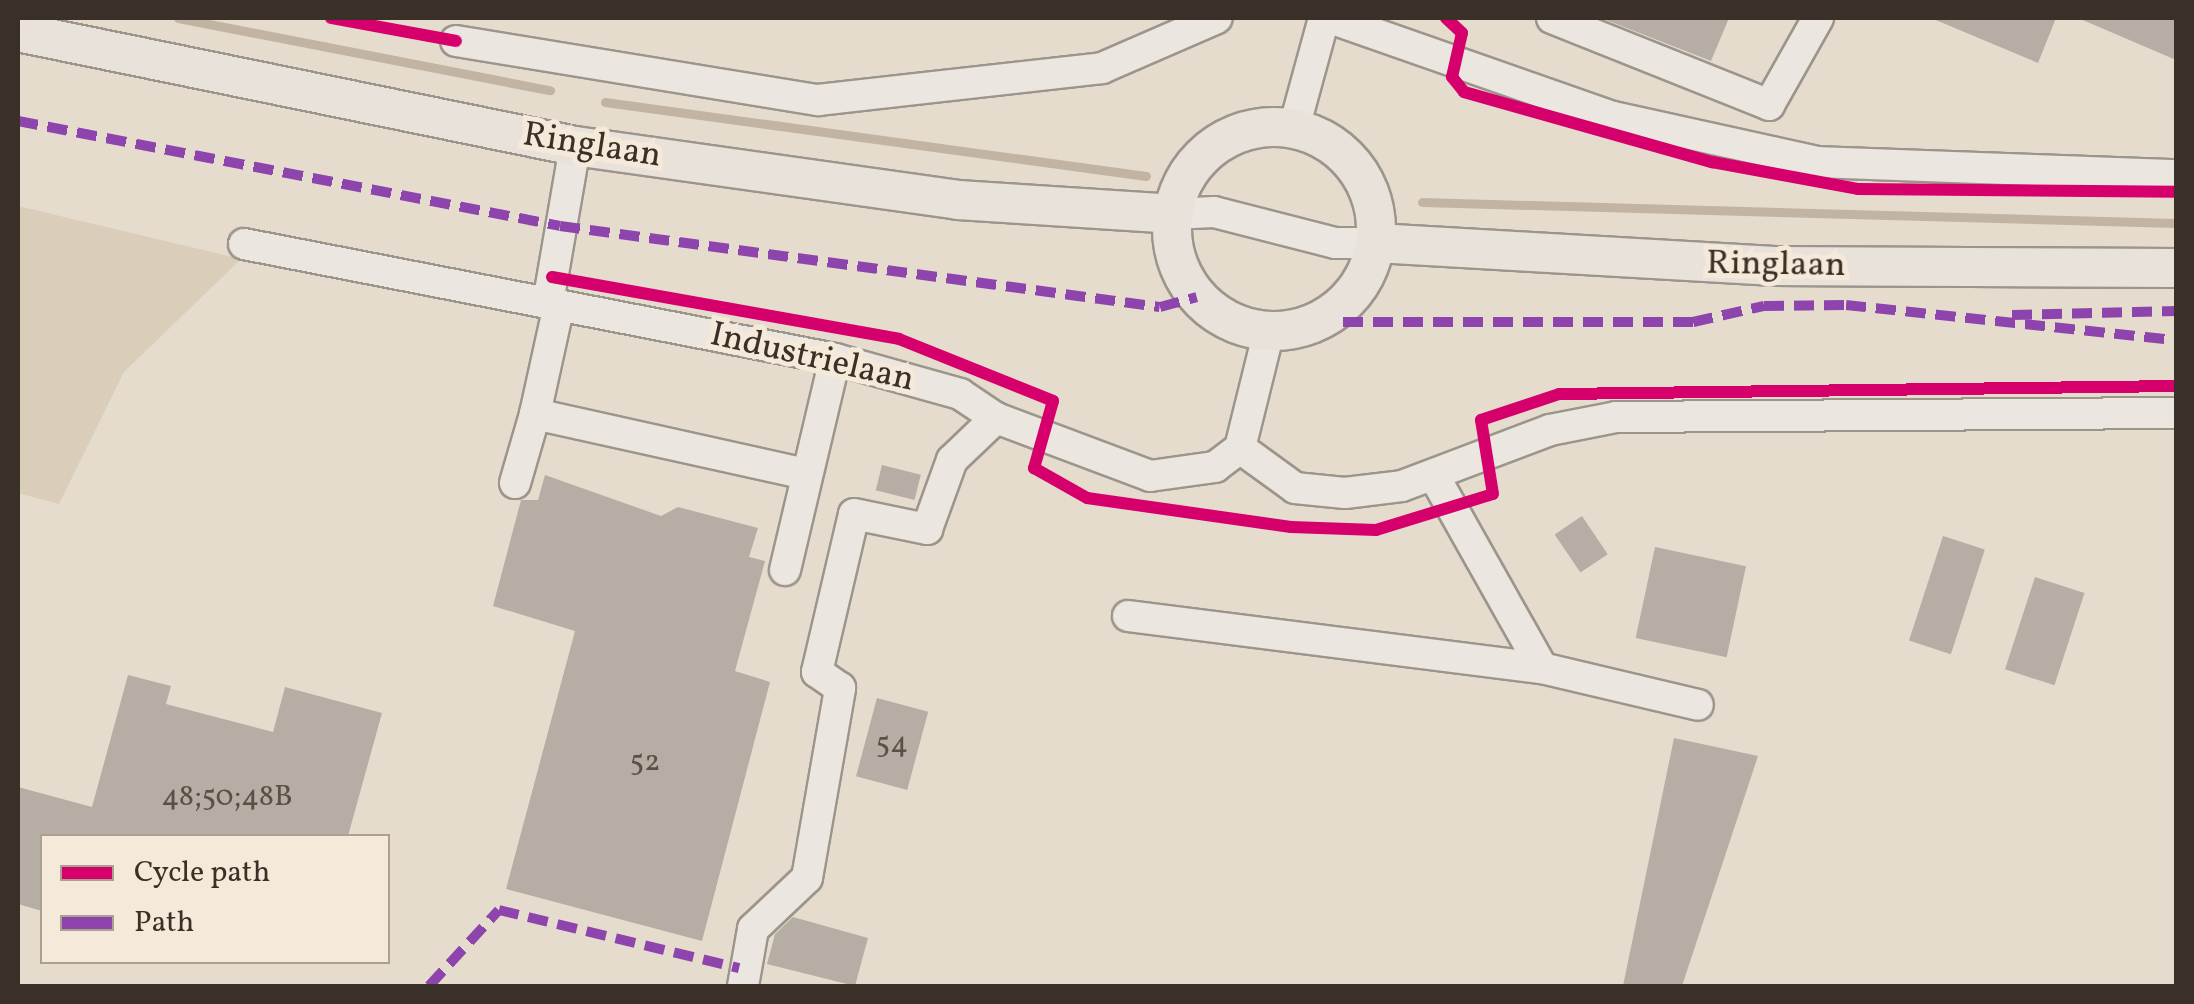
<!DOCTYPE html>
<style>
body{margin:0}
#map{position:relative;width:2194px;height:1004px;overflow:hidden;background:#e6dcce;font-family:Vollkorn,serif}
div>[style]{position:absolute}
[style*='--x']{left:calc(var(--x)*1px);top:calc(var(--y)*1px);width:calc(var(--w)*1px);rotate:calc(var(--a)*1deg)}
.green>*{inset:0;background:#dacdba}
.stream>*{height:9px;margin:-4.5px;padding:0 4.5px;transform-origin:4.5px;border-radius:4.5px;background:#c2b4a2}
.building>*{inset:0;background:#b6aea5;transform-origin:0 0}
.roads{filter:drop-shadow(2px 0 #9c958c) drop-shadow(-2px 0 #9c958c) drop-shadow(0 2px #9c958c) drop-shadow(0 -2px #9c958c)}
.minor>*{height:30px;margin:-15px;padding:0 15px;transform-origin:15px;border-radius:15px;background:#ebe6df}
.major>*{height:38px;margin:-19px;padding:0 19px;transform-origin:19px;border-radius:19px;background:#e8e2da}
.major>.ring{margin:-19px;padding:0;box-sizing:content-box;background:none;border:38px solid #e8e2da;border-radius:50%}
.quiet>*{height:10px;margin-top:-5px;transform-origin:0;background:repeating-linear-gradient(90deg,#8e44ad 0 20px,transparent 0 30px)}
.cycleway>*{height:12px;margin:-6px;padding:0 6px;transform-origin:6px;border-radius:6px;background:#d6006c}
span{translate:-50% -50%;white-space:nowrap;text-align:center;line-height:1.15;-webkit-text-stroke:10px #f5ead9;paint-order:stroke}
.number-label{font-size:30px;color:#5a5046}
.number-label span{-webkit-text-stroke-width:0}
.street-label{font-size:35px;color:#3b3027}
.frame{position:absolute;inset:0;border:20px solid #3b3027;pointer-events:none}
.legend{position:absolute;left:40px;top:834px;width:350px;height:130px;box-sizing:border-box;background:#f5ead9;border:2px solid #aba092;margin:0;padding:12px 18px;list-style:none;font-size:30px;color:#3b3027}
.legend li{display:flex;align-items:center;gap:20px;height:50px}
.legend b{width:50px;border:2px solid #aba092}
</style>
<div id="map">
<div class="green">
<i style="clip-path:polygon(18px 206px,241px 259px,124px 372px,59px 504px,18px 493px)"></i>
</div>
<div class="stream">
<i style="--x:178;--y:18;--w:379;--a:11"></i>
<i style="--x:605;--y:102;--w:546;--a:7.79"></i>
<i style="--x:1422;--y:202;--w:754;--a:1.6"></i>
</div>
<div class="building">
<i style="clip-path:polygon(1601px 18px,1729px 18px,1711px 61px)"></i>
<i style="clip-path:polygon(1931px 18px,2056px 18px,2038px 63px)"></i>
<i style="clip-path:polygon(2078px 18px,2176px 18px,2176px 60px)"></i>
<i style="left:882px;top:465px;width:40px;height:26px;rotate:14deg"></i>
<i style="clip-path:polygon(545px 475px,661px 516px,678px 507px,758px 528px,749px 557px,765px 561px,735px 671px,770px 682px,702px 941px,506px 889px,575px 631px,493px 606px,521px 500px,538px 500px)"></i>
<i style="left:1582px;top:516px;width:46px;height:33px;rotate:56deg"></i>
<i style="left:1943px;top:536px;width:44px;height:110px;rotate:18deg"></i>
<i style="left:1655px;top:547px;width:93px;height:93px;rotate:12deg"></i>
<i style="left:2035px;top:577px;width:52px;height:97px;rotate:18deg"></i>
<i style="clip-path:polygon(128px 675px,171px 686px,166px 704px,273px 732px,285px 687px,382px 713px,348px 836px,42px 836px,42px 911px,18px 904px,18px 787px,92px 807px)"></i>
<i style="left:877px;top:698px;width:53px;height:81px;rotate:15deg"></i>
<i style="clip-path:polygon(1674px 738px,1758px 756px,1682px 986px,1623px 986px)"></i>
<i style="clip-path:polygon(793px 917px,868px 938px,855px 986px,767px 964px,775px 934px)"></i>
</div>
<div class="roads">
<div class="minor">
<i style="--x:1330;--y:18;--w:300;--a:19.3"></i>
<i style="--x:1613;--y:117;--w:209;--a:12.4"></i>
<i style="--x:1817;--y:162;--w:359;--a:2.1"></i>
<i style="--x:1552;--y:18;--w:234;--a:21.8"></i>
<i style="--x:1769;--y:105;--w:100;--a:-60.6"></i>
<i style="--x:456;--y:41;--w:367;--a:9.3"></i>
<i style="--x:818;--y:100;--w:286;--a:-6.4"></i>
<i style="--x:1102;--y:68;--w:125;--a:-23.5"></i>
<i style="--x:1294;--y:128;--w:114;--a:-74.7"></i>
<i style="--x:1172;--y:214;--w:42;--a:-2.7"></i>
<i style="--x:1214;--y:212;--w:125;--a:14.4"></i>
<i style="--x:1335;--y:243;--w:41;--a:0"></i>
<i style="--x:244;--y:244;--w:602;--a:11.01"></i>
<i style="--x:835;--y:359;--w:130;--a:15.6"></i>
<i style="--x:960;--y:394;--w:43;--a:33.7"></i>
<i style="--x:996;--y:418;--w:165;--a:20.6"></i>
<i style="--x:1150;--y:476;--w:66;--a:-7.9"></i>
<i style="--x:1215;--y:467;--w:31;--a:-37"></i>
<i style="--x:1240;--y:448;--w:121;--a:-76.1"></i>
<i style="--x:548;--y:303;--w:159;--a:-80.2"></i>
<i style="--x:535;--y:414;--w:112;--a:-77.6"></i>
<i style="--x:1240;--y:448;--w:68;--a:36"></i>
<i style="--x:1295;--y:488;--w:50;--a:5.7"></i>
<i style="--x:1345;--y:493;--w:57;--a:-7"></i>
<i style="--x:1402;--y:486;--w:158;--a:-20.7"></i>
<i style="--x:1550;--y:430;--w:67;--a:-11.1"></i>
<i style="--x:1616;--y:417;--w:560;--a:-0.41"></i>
<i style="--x:1434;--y:476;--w:220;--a:60.6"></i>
<i style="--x:1542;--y:668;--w:160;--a:13.3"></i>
<i style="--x:515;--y:483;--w:72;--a:-73.8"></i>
<i style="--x:535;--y:414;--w:278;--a:12.5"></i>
<i style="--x:785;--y:570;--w:217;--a:-76.7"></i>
<i style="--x:1128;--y:616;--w:417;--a:7.2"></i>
<i style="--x:743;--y:986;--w:58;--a:-80"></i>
<i style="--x:753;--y:929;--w:74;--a:-43.4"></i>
<i style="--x:807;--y:878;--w:193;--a:-80.1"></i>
<i style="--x:840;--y:688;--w:28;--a:-145"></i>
<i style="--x:817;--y:672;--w:162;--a:-76.8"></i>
<i style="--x:854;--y:514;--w:75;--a:11.6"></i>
<i style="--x:927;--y:529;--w:73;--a:-70.1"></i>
<i style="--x:952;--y:460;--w:61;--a:-43.7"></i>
</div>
<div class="major">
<i style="--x:18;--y:32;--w:569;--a:11.57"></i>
<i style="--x:575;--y:146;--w:387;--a:8"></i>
<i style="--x:958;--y:200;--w:214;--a:3.7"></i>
<i class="ring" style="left:1172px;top:127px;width:166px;height:166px"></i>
<i style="--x:1376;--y:243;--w:399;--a:3.3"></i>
<i style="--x:1774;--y:266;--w:402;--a:0.3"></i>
</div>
</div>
<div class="quiet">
<i style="--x:18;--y:121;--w:552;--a:10.96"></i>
<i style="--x:560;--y:226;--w:605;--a:7.69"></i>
<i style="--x:1160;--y:307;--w:38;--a:-15"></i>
<i style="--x:2012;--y:315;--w:164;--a:-1.4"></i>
<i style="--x:1343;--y:322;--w:350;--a:0"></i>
<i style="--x:1693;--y:322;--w:73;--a:-12.7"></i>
<i style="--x:1764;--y:306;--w:82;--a:-0.7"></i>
<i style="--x:1846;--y:305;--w:332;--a:6.1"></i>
<i style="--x:429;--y:986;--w:103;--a:-47.4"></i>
<i style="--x:499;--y:910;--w:247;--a:13.6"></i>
</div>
<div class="cycleway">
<i style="--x:331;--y:18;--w:127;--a:10.4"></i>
<i style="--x:1446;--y:18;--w:22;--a:43"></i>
<i style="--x:1462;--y:33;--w:45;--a:102.8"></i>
<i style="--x:1452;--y:77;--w:19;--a:51"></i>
<i style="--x:1464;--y:92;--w:258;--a:15.8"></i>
<i style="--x:1712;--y:162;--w:148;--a:10.5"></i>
<i style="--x:1858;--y:189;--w:318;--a:0.5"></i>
<i style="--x:552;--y:277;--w:352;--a:10.1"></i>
<i style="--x:899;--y:339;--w:166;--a:21.9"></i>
<i style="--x:1053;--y:401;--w:70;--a:105.8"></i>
<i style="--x:1034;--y:468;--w:61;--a:29.5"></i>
<i style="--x:1087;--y:498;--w:206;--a:8.1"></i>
<i style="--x:1291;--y:527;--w:85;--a:2"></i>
<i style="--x:1376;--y:530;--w:122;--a:-17.1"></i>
<i style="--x:1493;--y:494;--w:75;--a:-99.2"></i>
<i style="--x:1481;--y:420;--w:82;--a:-18.4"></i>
<i style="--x:1559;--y:394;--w:617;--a:-0.74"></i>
</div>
<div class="number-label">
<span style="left:892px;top:744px">54</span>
<span style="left:645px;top:762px">52</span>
<span style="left:227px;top:797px">48;50;48B</span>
</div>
<div class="street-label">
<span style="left:592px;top:146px;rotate:9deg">Ringlaan</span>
<span style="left:1776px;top:265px;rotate:1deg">Ringlaan</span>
<span style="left:812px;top:358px;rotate:13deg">Industrielaan</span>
</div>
<div class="frame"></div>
<ul class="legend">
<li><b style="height:12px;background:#d6006c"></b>Cycle path</li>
<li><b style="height:12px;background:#8e44ad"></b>Path</li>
</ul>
</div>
